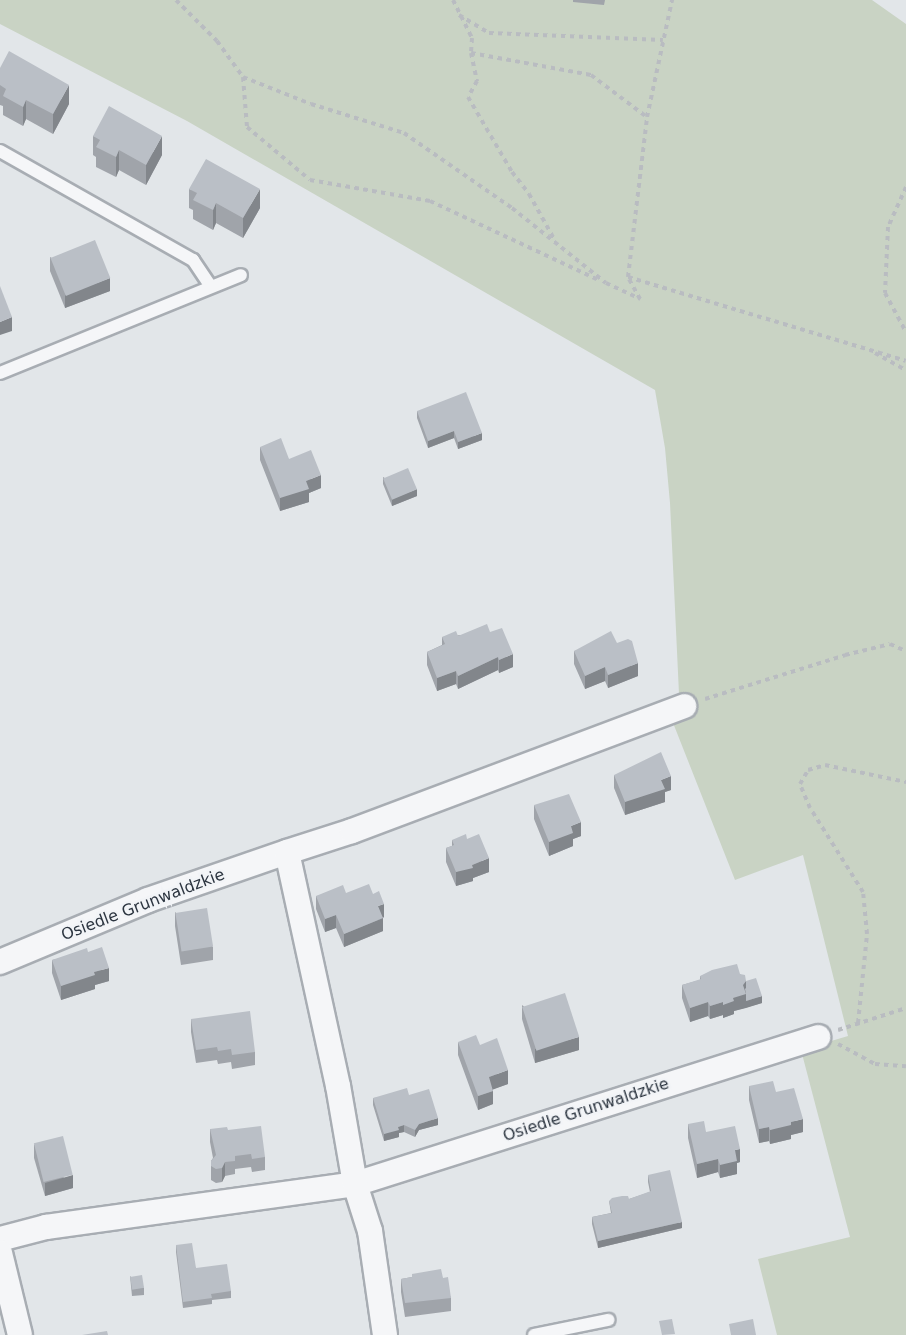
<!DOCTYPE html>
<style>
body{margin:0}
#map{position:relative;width:906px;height:1335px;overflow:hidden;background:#e2e6e9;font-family:"DejaVu Sans",sans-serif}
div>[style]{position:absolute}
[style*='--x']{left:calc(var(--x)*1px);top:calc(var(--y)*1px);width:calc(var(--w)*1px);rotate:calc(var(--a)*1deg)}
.green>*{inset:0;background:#c9d3c4}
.path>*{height:4px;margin-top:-2px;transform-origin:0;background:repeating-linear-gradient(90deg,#b9bcc1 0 4.5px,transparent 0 9px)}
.roads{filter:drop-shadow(2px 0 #a8adb3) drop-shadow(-2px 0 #a8adb3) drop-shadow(0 2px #a8adb3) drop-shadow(0 -2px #a8adb3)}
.lane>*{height:12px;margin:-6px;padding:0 6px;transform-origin:6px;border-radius:6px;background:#f5f6f8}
.street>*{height:24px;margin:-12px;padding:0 12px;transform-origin:12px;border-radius:12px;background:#f5f6f8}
.wall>*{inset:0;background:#a0a4aa}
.shaded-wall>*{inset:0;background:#82868b}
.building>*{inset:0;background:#babfc6;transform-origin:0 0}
span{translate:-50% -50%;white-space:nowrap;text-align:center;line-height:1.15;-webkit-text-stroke:5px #f2f4f7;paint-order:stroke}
.street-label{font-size:16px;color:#2c3540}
</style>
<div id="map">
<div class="green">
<i style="clip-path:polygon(0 0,872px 0,906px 24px,906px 1335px,777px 1335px,758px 1259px,850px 1237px,801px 1050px,848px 1036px,803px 855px,735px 880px,664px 700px,679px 694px,670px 503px,665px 448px,655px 390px,187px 121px,0 24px)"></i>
</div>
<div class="path">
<i style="--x:176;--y:0;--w:58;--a:45"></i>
<i style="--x:217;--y:41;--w:44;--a:54.2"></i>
<i style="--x:243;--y:77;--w:73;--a:21.7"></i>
<i style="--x:311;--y:104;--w:97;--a:17.3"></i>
<i style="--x:404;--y:133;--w:131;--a:34.8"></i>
<i style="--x:512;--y:208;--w:120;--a:38.6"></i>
<i style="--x:453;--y:0;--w:42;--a:63.4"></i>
<i style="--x:472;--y:38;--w:15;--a:94"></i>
<i style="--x:471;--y:53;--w:122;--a:10.4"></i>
<i style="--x:591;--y:75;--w:70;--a:36.9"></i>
<i style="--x:459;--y:15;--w:35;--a:31"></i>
<i style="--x:489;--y:33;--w:174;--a:2.3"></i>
<i style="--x:471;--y:53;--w:29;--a:78"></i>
<i style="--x:477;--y:81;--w:18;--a:119"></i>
<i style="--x:468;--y:97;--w:87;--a:59.6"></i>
<i style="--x:512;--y:172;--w:28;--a:52"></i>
<i style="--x:529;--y:194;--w:51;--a:60.9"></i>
<i style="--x:243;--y:77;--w:50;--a:85.4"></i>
<i style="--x:247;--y:127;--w:82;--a:40.1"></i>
<i style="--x:310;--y:180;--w:122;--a:9.9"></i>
<i style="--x:430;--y:201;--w:187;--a:25.1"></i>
<i style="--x:906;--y:187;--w:44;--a:114.2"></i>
<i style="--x:888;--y:227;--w:66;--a:92.6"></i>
<i style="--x:885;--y:293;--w:44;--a:61.7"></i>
<i style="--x:628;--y:277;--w:290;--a:16.8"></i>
<i style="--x:606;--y:283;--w:38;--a:25"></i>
<i style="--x:640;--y:299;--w:25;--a:-119"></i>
<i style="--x:628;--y:277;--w:161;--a:-83.2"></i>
<i style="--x:647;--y:117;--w:120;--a:-77.9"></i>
<i style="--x:875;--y:353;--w:35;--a:29"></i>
<i style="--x:705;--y:699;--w:147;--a:-17.4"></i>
<i style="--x:845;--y:655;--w:46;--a:-13.7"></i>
<i style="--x:890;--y:644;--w:17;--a:24"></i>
<i style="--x:858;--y:1023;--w:89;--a:-84.2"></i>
<i style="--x:867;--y:934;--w:42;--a:-95.4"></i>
<i style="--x:863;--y:892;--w:99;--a:-122.2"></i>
<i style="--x:810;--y:808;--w:26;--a:-113"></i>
<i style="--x:800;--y:784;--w:16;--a:-60"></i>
<i style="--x:808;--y:770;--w:18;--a:-16"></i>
<i style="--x:825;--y:765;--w:83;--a:11.9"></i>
<i style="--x:838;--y:1030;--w:71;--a:-17.9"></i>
<i style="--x:838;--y:1044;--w:42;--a:28.4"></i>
<i style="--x:875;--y:1064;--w:31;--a:4"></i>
</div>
<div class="roads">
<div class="lane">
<i style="--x:0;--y:151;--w:222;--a:29.5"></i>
<i style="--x:193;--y:260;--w:32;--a:56"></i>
<i style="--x:0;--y:373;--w:260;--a:-22.1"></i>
<i style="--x:534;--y:1335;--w:76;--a:-11.5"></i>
</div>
<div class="street">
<i style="--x:0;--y:962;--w:160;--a:-22.7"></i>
<i style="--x:148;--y:900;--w:147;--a:-19.1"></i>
<i style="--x:0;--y:1239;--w:48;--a:-14.6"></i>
<i style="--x:46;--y:1227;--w:312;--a:-7.9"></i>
<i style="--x:355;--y:1184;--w:486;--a:-17.6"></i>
<i style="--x:0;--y:1253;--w:84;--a:76.3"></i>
<i style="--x:385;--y:1335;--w:105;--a:-98.2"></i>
<i style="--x:370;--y:1231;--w:49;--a:-107.7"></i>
<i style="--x:355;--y:1184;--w:99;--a:-99.8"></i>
<i style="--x:338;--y:1086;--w:239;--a:-102.3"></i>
<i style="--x:287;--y:852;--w:68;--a:-17.9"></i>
<i style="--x:352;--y:831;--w:355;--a:-20.6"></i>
</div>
</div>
<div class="wall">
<i style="clip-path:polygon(573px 0,605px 0,604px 5px,573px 2px)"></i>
<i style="clip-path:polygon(0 68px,69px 104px,53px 134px,26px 119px,23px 126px,3px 115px,3px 106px,0 105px)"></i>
<i style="clip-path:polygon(93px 136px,162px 155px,146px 185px,119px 170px,116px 177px,96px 167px,96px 157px,93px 155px)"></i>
<i style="clip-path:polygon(189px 189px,260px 208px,243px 238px,216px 223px,213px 230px,193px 219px,193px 210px,189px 208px)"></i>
<i style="clip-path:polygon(50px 257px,110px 291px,65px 308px,50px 271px)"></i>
<i style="clip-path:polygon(417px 411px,482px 440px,458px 449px,454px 438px,428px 448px,417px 418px)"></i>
<i style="clip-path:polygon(260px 447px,289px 459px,321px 488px,309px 493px,309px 502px,280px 511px,260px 460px)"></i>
<i style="clip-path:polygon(383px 477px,417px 496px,392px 506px,383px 484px)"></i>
<i style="clip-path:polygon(490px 632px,513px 667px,499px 673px,498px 670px,458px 689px,456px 684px,437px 691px,427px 665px,427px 652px,442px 645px,442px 637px)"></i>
<i style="clip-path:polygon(617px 643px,638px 676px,608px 688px,605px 681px,585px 689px,574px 664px,574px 651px)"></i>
<i style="clip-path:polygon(614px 775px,671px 790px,665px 792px,665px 802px,625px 815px,614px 788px)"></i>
<i style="clip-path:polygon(534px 805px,581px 836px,573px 839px,573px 846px,549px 856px,534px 819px)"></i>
<i style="clip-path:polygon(467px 839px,489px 872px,473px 878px,473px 881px,456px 886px,446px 862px,446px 848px,452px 846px,452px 840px)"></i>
<i style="clip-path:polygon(346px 893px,384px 917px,383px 918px,383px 931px,344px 947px,336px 928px,325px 932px,316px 909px,316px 896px)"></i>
<i style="clip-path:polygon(175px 912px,213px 947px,213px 960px,181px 965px,175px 926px)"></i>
<i style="clip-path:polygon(88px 952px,109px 981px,95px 985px,95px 989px,61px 1000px,52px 973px,52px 960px)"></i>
<i style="clip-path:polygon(740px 974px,746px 981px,762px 1003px,734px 1011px,734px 1014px,723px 1018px,723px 1015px,710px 1019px,708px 1016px,690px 1022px,682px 998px,682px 985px,700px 980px,700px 976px)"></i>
<i style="clip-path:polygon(522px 1005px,579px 1050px,535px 1063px,522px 1019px)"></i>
<i style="clip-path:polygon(191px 1019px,255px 1052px,255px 1065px,232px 1069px,231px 1062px,218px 1064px,217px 1060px,196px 1063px,191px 1032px)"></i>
<i style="clip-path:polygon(458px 1042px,508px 1084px,493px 1089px,493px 1104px,478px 1110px,458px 1055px)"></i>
<i style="clip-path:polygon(749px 1086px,776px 1092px,803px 1132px,791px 1135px,791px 1139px,770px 1144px,769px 1141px,759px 1143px,749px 1100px)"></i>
<i style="clip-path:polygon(409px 1095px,438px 1125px,419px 1130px,415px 1137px,404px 1132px,399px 1133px,399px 1137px,384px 1141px,373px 1105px,373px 1098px)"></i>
<i style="clip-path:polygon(688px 1124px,706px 1132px,740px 1162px,737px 1163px,737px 1174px,720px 1178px,718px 1172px,697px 1178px,688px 1138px)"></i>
<i style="clip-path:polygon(210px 1129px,228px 1130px,265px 1157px,265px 1170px,252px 1172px,251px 1167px,235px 1169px,235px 1174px,225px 1176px,222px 1182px,216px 1183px,211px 1180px,211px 1161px,213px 1158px,210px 1142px)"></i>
<i style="clip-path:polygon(34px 1144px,73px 1188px,45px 1196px,34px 1158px)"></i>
<i style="clip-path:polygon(648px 1175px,682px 1228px,598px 1248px,592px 1224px,592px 1217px,611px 1213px,609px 1201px,629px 1199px,650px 1192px,648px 1182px)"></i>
<i style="clip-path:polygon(176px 1245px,196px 1268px,231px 1291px,231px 1298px,212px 1300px,212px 1304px,183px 1308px,176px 1252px)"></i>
<i style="clip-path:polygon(412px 1274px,443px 1278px,451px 1298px,451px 1311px,405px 1317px,401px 1292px,401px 1279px,412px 1277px)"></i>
<i style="clip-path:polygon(130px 1276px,144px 1288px,144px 1295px,132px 1296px)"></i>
</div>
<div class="shaded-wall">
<i style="clip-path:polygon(69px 85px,69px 104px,53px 134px,53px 114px)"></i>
<i style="clip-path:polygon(26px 100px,26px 119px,23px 126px,23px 107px)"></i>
<i style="clip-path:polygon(162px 136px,162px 155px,146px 185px,146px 165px)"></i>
<i style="clip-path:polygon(119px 150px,119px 170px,116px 177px,116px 157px)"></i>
<i style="clip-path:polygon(260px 189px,260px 208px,243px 238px,243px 218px)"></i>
<i style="clip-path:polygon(216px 203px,216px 223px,213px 230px,213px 210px)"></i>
<i style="clip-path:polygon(110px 278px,110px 291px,65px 308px,65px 295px)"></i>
<i style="clip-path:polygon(12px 317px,12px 331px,0 335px,0 322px)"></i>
<i style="clip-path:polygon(454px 431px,454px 438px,428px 448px,428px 441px)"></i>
<i style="clip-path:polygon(482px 433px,482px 440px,458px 449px,458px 442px)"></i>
<i style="clip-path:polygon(321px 475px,321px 488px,309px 493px,309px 502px,280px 511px,280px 498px,306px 481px)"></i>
<i style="clip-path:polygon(417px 489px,417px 496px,392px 506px,392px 499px)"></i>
<i style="clip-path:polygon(513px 654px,513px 667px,499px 673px,499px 660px)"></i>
<i style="clip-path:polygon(498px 657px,498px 670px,458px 689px,458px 676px)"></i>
<i style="clip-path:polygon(638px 663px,638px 676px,608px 688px,608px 675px)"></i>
<i style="clip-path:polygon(605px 667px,605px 681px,585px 689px,585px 676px)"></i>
<i style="clip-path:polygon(456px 671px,456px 684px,437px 691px,437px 678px)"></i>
<i style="clip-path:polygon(671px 776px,671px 790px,665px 792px,665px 802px,625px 815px,625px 802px,661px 780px)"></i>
<i style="clip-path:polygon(581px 822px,581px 836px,573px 839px,573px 846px,549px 856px,549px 842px,571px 826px)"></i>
<i style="clip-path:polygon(489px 858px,489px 872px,473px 878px,473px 881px,456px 886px,456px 872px)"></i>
<i style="clip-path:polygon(384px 904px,384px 917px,378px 920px,378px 906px)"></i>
<i style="clip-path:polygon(336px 915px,336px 928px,325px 932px,325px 919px)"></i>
<i style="clip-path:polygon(383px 918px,383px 931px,344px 947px,344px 934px)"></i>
<i style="clip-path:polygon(109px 968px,109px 981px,95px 985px,95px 989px,61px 1000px,61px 986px,94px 972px)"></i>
<i style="clip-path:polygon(746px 981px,746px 1008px,734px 1011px,734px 1014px,723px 1018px,723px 1005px,733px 998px)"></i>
<i style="clip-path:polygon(762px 996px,762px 1003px,746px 1008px,746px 1001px)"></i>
<i style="clip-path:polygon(708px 1002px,708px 1016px,690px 1022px,690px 1008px)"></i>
<i style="clip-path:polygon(723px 1002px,723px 1015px,710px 1019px,710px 1006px)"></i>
<i style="clip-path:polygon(579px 1037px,579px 1050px,535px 1063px,535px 1049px)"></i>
<i style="clip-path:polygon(508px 1070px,508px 1084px,489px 1091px,489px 1077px)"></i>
<i style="clip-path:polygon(493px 1091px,493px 1104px,478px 1110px,478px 1096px)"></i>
<i style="clip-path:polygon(438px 1118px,438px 1125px,419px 1130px,415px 1137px,415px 1130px,419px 1124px)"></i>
<i style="clip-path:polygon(803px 1119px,803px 1132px,791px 1135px,791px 1139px,770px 1144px,770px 1130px,791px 1122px)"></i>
<i style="clip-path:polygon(404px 1125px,404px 1132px,399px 1133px,399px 1137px,384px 1141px,384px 1134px,398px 1127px)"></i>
<i style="clip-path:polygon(769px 1127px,769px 1141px,759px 1143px,759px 1129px)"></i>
<i style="clip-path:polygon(740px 1149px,740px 1162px,737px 1163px,737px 1174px,720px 1178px,720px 1165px,735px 1150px)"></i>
<i style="clip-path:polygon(718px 1159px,718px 1172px,697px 1178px,697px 1164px)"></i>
<i style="clip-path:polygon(225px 1162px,225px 1176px,222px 1182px,222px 1168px)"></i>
<i style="clip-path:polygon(73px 1175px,73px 1188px,45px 1196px,45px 1183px)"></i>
<i style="clip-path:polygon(682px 1222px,682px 1228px,598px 1248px,598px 1241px)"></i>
</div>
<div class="building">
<i style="clip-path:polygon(9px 51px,69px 85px,53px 114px,26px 100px,23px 107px,3px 96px,6px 89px,0 85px,0 68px)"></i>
<i style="clip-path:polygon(109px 106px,162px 136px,146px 165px,119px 150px,116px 157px,96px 147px,100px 140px,93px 136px)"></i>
<i style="clip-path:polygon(206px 159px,260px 189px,243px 218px,216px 203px,213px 210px,193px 200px,197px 193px,189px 189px)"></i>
<i style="left:95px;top:240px;width:41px;height:48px;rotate:68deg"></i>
<i style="clip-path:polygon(0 286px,12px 317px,0 322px)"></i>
<i style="clip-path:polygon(466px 392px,482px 433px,458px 442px,454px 431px,428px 441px,417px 411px)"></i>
<i style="clip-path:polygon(281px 438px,289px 459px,311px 450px,321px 475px,306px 481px,309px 489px,280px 498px,260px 447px)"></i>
<i style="left:408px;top:468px;width:23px;height:27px;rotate:67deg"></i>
<i style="clip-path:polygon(487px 624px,490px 632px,502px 628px,513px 654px,499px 660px,498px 657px,458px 676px,456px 671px,437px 678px,427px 652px,445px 644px,442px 637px,456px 631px,458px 636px)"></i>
<i style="clip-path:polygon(611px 631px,617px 643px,628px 639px,632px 641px,638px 663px,608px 675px,605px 667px,585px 676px,574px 651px)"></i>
<i style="clip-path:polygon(661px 752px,671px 776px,661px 780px,665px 789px,625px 802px,614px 775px)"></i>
<i style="clip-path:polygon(569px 794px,581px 822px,571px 826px,573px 833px,549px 842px,534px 805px)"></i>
<i style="clip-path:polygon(466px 834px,467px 839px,479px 834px,489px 858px,472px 865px,473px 868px,456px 872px,446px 848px,454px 845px,452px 840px)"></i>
<i style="clip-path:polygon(369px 884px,373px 894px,379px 891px,384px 904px,378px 906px,383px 918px,344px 934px,336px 915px,325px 919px,316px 896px,343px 885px,346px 893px)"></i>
<i style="left:207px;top:908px;width:39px;height:32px;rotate:81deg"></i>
<i style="clip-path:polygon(102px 947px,109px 968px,94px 972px,95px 975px,61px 986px,52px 960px,87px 948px,88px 952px)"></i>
<i style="clip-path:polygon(737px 964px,740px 974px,745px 975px,746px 981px,743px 985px,746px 994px,733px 998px,734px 1001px,723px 1005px,723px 1002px,710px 1006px,708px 1002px,690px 1008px,682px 985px,701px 979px,700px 976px,712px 970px)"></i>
<i style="clip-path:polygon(756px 978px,762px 996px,746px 1001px,746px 994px,745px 989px,746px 988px,746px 981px)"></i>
<i style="left:565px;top:993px;width:46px;height:45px;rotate:72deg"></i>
<i style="clip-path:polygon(250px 1011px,255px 1052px,232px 1055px,231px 1049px,218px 1051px,217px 1047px,196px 1050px,191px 1019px)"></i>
<i style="clip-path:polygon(476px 1035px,480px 1045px,497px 1038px,508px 1070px,489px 1077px,493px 1091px,478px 1096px,458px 1042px)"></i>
<i style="clip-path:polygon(773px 1081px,776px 1092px,794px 1088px,803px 1119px,791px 1122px,791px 1125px,770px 1130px,769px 1127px,759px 1129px,749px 1086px)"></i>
<i style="clip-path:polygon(407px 1088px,409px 1095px,429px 1089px,438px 1118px,419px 1124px,415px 1130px,404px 1125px,398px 1127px,399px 1130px,384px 1134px,373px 1098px)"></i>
<i style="clip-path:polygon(704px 1121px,706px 1132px,735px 1126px,740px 1149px,735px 1150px,737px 1161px,720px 1165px,718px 1159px,697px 1164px,688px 1124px)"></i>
<i style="clip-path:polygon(261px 1126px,265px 1157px,252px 1159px,251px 1154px,235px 1156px,235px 1161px,225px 1162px,222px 1168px,216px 1169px,211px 1166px,211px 1161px,216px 1155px,210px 1129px,227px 1127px,228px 1130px)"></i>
<i style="left:63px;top:1136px;width:40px;height:30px;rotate:76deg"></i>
<i style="clip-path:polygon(670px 1170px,682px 1222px,598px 1241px,592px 1217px,612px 1213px,609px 1201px,612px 1198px,622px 1196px,628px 1196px,629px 1199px,651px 1191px,648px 1175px)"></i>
<i style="clip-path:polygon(192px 1243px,196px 1268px,227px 1264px,231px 1291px,211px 1294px,212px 1298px,183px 1302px,176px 1245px)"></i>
<i style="clip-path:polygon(441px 1269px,443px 1278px,448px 1277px,451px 1298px,405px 1303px,401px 1279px,412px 1277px,412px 1274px)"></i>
<i style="left:142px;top:1275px;width:13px;height:12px;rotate:81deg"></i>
<i style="clip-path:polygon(672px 1319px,675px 1334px,662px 1335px,659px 1321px)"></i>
<i style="clip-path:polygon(753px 1319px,756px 1335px,731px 1335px,729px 1324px)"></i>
<i style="clip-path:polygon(107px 1331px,108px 1335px,82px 1335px)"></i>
</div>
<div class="street-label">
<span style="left:143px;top:905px;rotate:-21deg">Osiedle Grunwaldzkie</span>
<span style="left:586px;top:1110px;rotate:-18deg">Osiedle Grunwaldzkie</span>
</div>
</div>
